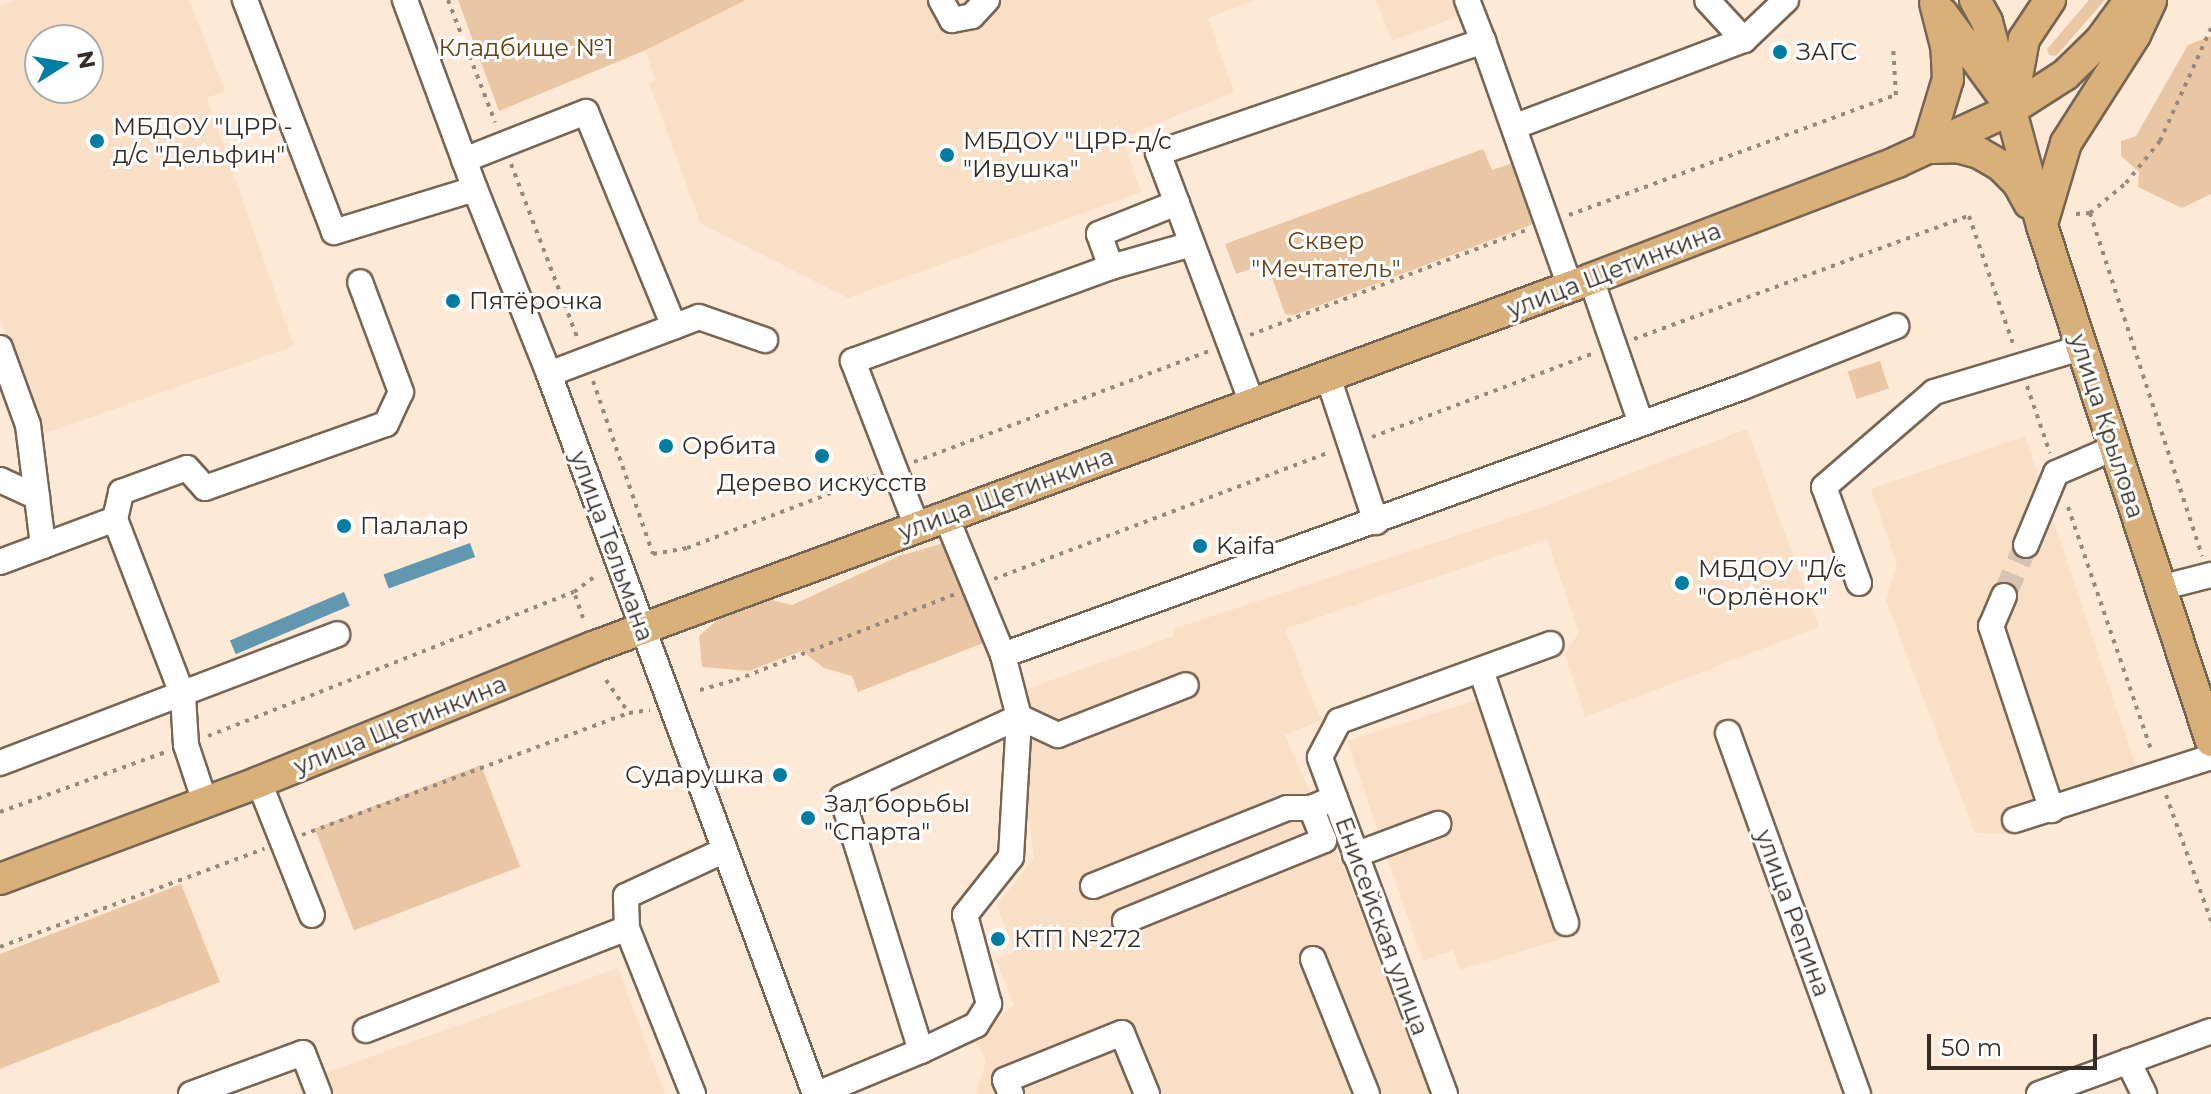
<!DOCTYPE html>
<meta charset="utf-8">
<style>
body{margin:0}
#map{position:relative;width:2211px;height:1094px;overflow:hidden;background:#fee9d6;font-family:Montserrat,sans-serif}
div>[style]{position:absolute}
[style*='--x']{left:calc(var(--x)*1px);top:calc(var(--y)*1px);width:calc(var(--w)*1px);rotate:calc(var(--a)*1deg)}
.built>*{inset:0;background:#f9dfc5}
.green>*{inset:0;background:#e9c7a5;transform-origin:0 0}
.water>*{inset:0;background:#6297b0;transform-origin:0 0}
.minor-tunnel>*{height:24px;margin-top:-12px;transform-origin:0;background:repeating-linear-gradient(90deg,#d6c3b3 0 24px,transparent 0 36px)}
.path>*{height:4px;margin-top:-2px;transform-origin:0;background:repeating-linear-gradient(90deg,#97887b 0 4px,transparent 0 10px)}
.roads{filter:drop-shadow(2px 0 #776554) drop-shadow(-2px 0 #776554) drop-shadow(0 2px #776554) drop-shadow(0 -2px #776554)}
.minor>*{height:24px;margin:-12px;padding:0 12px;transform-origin:12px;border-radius:12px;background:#fff}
.major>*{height:30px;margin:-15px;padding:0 15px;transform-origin:15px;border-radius:15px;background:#dab07a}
.dots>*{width:22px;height:22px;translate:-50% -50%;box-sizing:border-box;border:4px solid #fff;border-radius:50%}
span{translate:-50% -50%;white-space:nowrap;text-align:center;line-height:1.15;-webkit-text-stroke:6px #fff;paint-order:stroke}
.park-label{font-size:24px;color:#654013}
.poi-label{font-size:24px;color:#342c25}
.left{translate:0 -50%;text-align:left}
.right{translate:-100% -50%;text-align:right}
.street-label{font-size:24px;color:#342c25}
.north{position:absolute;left:24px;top:24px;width:80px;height:80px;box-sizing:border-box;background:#fff;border:2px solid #aeaba8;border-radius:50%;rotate:79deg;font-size:22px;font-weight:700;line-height:32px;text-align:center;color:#342c25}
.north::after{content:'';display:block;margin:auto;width:28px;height:36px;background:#017ca3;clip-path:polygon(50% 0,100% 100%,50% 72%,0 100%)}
.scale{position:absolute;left:1927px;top:1034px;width:170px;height:36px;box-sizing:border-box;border:4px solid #342c25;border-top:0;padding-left:10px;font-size:24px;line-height:28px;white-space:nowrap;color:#342c25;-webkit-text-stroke:6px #fff;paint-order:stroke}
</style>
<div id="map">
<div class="built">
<i style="clip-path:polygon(evenodd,15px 0,189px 0,225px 91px,207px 98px,294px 346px,43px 434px,0 317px,0 6px,15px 0,40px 40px,88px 40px,88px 88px,40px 88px,40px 40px)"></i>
<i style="clip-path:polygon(746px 0,1255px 0,1208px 18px,1234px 92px,1122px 138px,1141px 192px,848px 298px,701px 224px,649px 83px,655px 80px,646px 50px)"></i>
<i style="clip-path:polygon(1376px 0,1455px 0,1461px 15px,1392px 41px)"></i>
<i style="clip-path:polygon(1747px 429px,1819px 627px,1585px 717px,1565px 653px,1579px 633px,1547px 539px,1285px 629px,1321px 720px,1285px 735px,1344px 869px,1431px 1094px,976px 1094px,986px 1061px,974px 1038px,1014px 1005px,996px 960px,1014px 952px,997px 905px,1034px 858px,1025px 790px,1027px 689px,1174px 636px,1173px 629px,1537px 509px)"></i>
<i style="clip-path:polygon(2025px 436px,2144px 790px,2007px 834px,1975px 833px,1886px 601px,1897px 565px,1871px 489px)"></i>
<i style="clip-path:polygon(1483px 698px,1561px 939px,1460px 970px,1453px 950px,1423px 961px,1347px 741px)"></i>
<i style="clip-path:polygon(618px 968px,665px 1094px,301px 1094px,297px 1083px)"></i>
</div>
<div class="green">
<i style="clip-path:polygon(458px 0,746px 0,646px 50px,499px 111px)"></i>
<i style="clip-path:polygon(2089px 0,2105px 0,2056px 56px,2049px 55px,2047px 49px)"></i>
<i style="clip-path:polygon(2211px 36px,2211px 194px,2182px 208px,2138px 187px,2139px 172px,2121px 156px,2121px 141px,2136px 136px,2188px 45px)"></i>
<i style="clip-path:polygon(1483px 149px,1492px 170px,1519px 161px,1541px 221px,1294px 315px,1285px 314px,1267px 263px,1236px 274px,1225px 244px)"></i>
<i style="left:1880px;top:361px;width:29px;height:34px;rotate:72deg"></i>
<i style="clip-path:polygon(954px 540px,979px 567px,997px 607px,999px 630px,991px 640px,858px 692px,852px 676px,824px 668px,802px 651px,749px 671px,702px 667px,699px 636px,739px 601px,763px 598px,792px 605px,899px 556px)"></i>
<i style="left:481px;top:765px;width:109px;height:178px;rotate:69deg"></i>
<i style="clip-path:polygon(181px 884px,220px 982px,0 1069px,0 954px)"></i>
</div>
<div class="water">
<i style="left:470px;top:543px;width:15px;height:92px;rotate:70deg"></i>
<i style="left:344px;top:592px;width:15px;height:124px;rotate:67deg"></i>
</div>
<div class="minor-tunnel">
<i style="--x:2004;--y:596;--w:56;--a:-66.7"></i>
</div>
<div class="path">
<i style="--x:448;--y:0;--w:131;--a:68.9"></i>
<i style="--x:511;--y:164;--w:187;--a:69.1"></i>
<i style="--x:2090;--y:213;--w:361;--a:71.9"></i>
<i style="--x:2076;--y:214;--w:14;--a:-4"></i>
<i style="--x:2090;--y:213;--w:47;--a:-39.8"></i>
<i style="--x:2126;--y:183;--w:54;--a:-51"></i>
<i style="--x:2160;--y:141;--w:124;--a:-65.7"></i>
<i style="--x:1569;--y:215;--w:348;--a:-20.2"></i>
<i style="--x:1896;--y:95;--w:49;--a:-93.5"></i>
<i style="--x:1250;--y:335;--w:296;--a:-20.8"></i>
<i style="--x:1634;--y:339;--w:357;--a:-20.2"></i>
<i style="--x:1969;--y:216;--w:139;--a:71"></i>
<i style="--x:593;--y:381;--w:183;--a:70.9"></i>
<i style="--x:653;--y:554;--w:35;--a:-10"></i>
<i style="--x:687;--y:548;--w:202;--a:-20.9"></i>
<i style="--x:2027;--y:386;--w:71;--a:71.1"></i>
<i style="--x:1372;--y:437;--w:235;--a:-20.7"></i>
<i style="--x:914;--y:462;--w:315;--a:-20.6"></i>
<i style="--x:2068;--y:507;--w:259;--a:71.1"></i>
<i style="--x:994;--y:579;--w:359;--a:-20.7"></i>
<i style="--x:583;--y:618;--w:28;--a:-109"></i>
<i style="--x:574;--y:592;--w:26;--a:-37"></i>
<i style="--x:606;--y:680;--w:40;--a:55.1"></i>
<i style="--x:629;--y:713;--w:21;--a:-8"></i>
<i style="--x:700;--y:690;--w:37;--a:-16"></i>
<i style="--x:736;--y:680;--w:236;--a:-21.4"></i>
<i style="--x:208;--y:736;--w:393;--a:-21.5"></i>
<i style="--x:2166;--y:795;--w:134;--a:70.3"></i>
<i style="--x:0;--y:812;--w:177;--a:-19.9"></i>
<i style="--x:302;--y:835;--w:349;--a:-20.5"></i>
<i style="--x:0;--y:947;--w:282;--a:-20.4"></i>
</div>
<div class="roads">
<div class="minor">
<i style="--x:245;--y:0;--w:248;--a:69"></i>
<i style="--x:334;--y:232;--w:147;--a:-17"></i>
<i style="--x:405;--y:0;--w:202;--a:69.7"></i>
<i style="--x:475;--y:189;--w:199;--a:68.2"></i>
<i style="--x:549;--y:374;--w:768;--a:69.72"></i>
<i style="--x:941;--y:0;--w:23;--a:61"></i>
<i style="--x:952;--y:20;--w:20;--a:-11"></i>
<i style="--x:972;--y:16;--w:22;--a:-47"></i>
<i style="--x:1744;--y:40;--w:58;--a:-43.6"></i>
<i style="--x:1483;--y:41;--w:261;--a:70.5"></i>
<i style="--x:1516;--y:126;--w:244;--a:-20.7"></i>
<i style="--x:1744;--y:40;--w:54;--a:-132.8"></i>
<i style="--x:464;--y:160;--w:131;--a:-21.5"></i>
<i style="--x:586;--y:112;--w:232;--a:67.7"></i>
<i style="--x:1111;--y:267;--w:35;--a:-110"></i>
<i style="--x:1099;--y:234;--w:84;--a:-21.7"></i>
<i style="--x:1591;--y:279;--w:152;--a:70.9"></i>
<i style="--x:0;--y:348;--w:82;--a:70"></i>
<i style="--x:28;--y:425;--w:122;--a:82.9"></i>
<i style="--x:549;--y:374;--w:160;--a:-20.8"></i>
<i style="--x:699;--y:317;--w:70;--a:19.2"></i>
<i style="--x:1327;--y:374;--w:156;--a:71.7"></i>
<i style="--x:1252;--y:403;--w:267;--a:-110.6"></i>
<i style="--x:1158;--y:153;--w:344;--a:-19"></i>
<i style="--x:1483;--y:41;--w:44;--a:-111.3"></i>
<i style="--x:0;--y:480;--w:41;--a:24.7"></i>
<i style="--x:115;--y:519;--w:190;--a:69"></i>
<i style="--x:183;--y:696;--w:49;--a:86.5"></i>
<i style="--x:186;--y:745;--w:60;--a:71.6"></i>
<i style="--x:917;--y:527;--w:178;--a:-111.1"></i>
<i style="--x:853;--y:361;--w:275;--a:-20"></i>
<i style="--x:1111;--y:267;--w:84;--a:-15.9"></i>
<i style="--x:2026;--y:545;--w:78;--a:-67.4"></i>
<i style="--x:2056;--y:473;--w:63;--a:-23.3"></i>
<i style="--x:0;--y:562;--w:123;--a:-20.5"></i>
<i style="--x:115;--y:519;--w:28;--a:-77"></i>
<i style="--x:121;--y:492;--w:70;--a:-20"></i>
<i style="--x:187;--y:468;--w:27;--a:48"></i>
<i style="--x:205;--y:488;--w:192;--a:-19.5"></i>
<i style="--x:386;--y:424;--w:35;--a:-65"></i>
<i style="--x:401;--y:392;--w:117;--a:-110.4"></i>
<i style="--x:1859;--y:583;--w:102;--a:-110"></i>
<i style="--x:1824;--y:487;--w:145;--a:-40.8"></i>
<i style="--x:1934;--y:392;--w:153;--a:-16.7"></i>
<i style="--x:2160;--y:588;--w:53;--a:-14.3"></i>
<i style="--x:2004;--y:596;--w:33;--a:113"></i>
<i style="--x:1991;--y:626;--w:194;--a:71.7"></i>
<i style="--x:1003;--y:655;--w:787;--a:-19.91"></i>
<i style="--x:1743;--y:387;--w:165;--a:-21.7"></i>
<i style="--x:1481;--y:670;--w:267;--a:71.4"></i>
<i style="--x:1728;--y:733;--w:384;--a:70.2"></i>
<i style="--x:0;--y:763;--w:361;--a:-20.9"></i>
<i style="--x:259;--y:782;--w:143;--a:68.3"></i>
<i style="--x:2015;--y:820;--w:206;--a:-17.8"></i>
<i style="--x:1355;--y:855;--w:89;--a:-20.5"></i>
<i style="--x:1093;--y:886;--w:209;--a:-21.9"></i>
<i style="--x:1287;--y:808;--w:24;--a:0"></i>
<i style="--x:1125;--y:921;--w:215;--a:-22.1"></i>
<i style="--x:1324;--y:840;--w:35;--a:-112"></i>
<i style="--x:1311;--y:808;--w:26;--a:-23"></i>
<i style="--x:1313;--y:959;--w:145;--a:68.2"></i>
<i style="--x:366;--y:1030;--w:280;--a:-21.3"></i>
<i style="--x:921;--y:1051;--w:61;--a:-25.3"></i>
<i style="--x:976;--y:1025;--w:25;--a:-58"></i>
<i style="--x:989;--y:1004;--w:92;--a:-105.1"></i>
<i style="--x:965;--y:915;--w:74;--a:-51.6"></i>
<i style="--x:1011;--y:857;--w:140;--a:-86.7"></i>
<i style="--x:1019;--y:717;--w:64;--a:-104.5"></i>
<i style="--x:1003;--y:655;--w:149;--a:-112.4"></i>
<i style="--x:2128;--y:1061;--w:37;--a:64"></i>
<i style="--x:191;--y:1094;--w:119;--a:-20.1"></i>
<i style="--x:303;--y:1053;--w:44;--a:68.7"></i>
<i style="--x:693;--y:1094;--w:179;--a:-111.7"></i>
<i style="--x:627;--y:928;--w:32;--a:-92"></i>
<i style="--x:626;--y:896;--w:109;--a:-24.9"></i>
<i style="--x:817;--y:1094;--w:113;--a:-22.5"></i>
<i style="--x:921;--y:1051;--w:265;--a:-107.3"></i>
<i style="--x:842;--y:798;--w:195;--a:-24.6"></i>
<i style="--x:1019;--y:717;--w:43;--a:24.8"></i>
<i style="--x:1058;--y:735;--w:137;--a:-21.3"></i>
<i style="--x:1011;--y:1094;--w:15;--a:-113"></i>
<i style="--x:1005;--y:1080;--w:126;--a:-21.9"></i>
<i style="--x:1122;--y:1033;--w:66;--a:67.7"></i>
<i style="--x:1445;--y:1094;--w:359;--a:-110.4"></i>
<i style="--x:1320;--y:757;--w:41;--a:-62.2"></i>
<i style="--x:1339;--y:721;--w:225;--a:-20"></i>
<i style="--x:2039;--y:1094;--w:183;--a:-20.1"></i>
</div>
<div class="major">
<i style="--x:1975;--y:0;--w:25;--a:61"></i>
<i style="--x:1987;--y:22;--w:211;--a:74.9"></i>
<i style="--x:2042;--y:226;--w:542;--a:71.83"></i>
<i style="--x:1942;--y:13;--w:97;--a:53.8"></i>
<i style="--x:2013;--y:99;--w:61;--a:-79.6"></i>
<i style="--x:2024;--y:39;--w:47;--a:-56.3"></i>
<i style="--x:1927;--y:148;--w:72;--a:-73.1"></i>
<i style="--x:1948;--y:79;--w:33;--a:-93"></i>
<i style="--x:1946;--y:46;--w:44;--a:-104.3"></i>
<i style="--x:1933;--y:148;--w:24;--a:-2"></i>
<i style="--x:1957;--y:147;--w:23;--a:15"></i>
<i style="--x:1979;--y:153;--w:24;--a:30"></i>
<i style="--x:2000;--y:165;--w:25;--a:45"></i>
<i style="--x:2018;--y:183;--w:23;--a:61"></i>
<i style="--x:2042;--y:224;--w:84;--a:-73.5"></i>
<i style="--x:2066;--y:143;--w:128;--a:-57.4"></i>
<i style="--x:2135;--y:35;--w:38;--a:-65"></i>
<i style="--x:0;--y:879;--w:277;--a:-20.5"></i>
<i style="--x:259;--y:782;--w:360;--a:-22"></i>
<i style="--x:593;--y:647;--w:1064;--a:-20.24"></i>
<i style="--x:1591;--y:279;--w:328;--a:-20.9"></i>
<i style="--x:1897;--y:162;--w:127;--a:-24.7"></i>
<i style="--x:2012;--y:109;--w:63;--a:-32.7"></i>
<i style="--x:2065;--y:75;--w:49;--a:-44.2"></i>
<i style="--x:2100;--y:41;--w:51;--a:-53.8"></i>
</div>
</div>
<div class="dots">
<i style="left:1780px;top:52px;background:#017ca3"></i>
<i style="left:97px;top:141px;background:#017ca3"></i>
<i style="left:947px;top:155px;background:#017ca3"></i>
<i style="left:453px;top:301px;background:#017ca3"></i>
<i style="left:666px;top:446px;background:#017ca3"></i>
<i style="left:822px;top:456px;background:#017ca3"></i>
<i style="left:344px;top:526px;background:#017ca3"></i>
<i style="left:1200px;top:546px;background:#017ca3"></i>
<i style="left:1682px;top:583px;background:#017ca3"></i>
<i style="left:780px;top:775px;background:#017ca3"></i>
<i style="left:808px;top:818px;background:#017ca3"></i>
<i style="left:998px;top:939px;background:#017ca3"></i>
</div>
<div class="park-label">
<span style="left:526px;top:48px">Кладбище №1</span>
<span style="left:1326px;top:255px">Сквер<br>"Мечтатель"</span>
</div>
<div class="poi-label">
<span class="left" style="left:1796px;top:52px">ЗАГС</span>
<span class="left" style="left:113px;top:141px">МБДОУ "ЦРР -<br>д/с "Дельфин"</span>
<span class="left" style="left:963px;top:155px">МБДОУ "ЦРР-д/с<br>"Ивушка"</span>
<span class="left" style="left:469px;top:301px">Пятёрочка</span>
<span class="left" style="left:682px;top:446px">Орбита</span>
<span style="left:822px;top:483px">Дерево искусств</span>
<span class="left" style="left:360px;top:526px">Палалар</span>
<span class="left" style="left:1216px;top:546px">Kaifa</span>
<span class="left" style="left:1698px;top:583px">МБДОУ "Д/с<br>"Орлёнок"</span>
<span class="right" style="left:764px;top:775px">Сударушка</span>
<span class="left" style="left:824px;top:818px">Зал борьбы<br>"Спарта"</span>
<span class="left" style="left:1014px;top:939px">КТП №272</span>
</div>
<div class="street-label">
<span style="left:1614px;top:270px;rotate:-21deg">улица Щетинкина</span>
<span style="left:2107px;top:426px;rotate:72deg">улица Крылова</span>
<span style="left:1006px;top:494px;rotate:-20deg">улица Щетинкина</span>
<span style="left:612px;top:546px;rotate:70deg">улица Тельмана</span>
<span style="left:400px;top:725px;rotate:-22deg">улица Щетинкина</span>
<span style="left:1793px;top:913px;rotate:70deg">улица Репина</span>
<span style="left:1382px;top:926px;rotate:70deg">Енисейская улица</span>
</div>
<div class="north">N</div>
<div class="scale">50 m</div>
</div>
